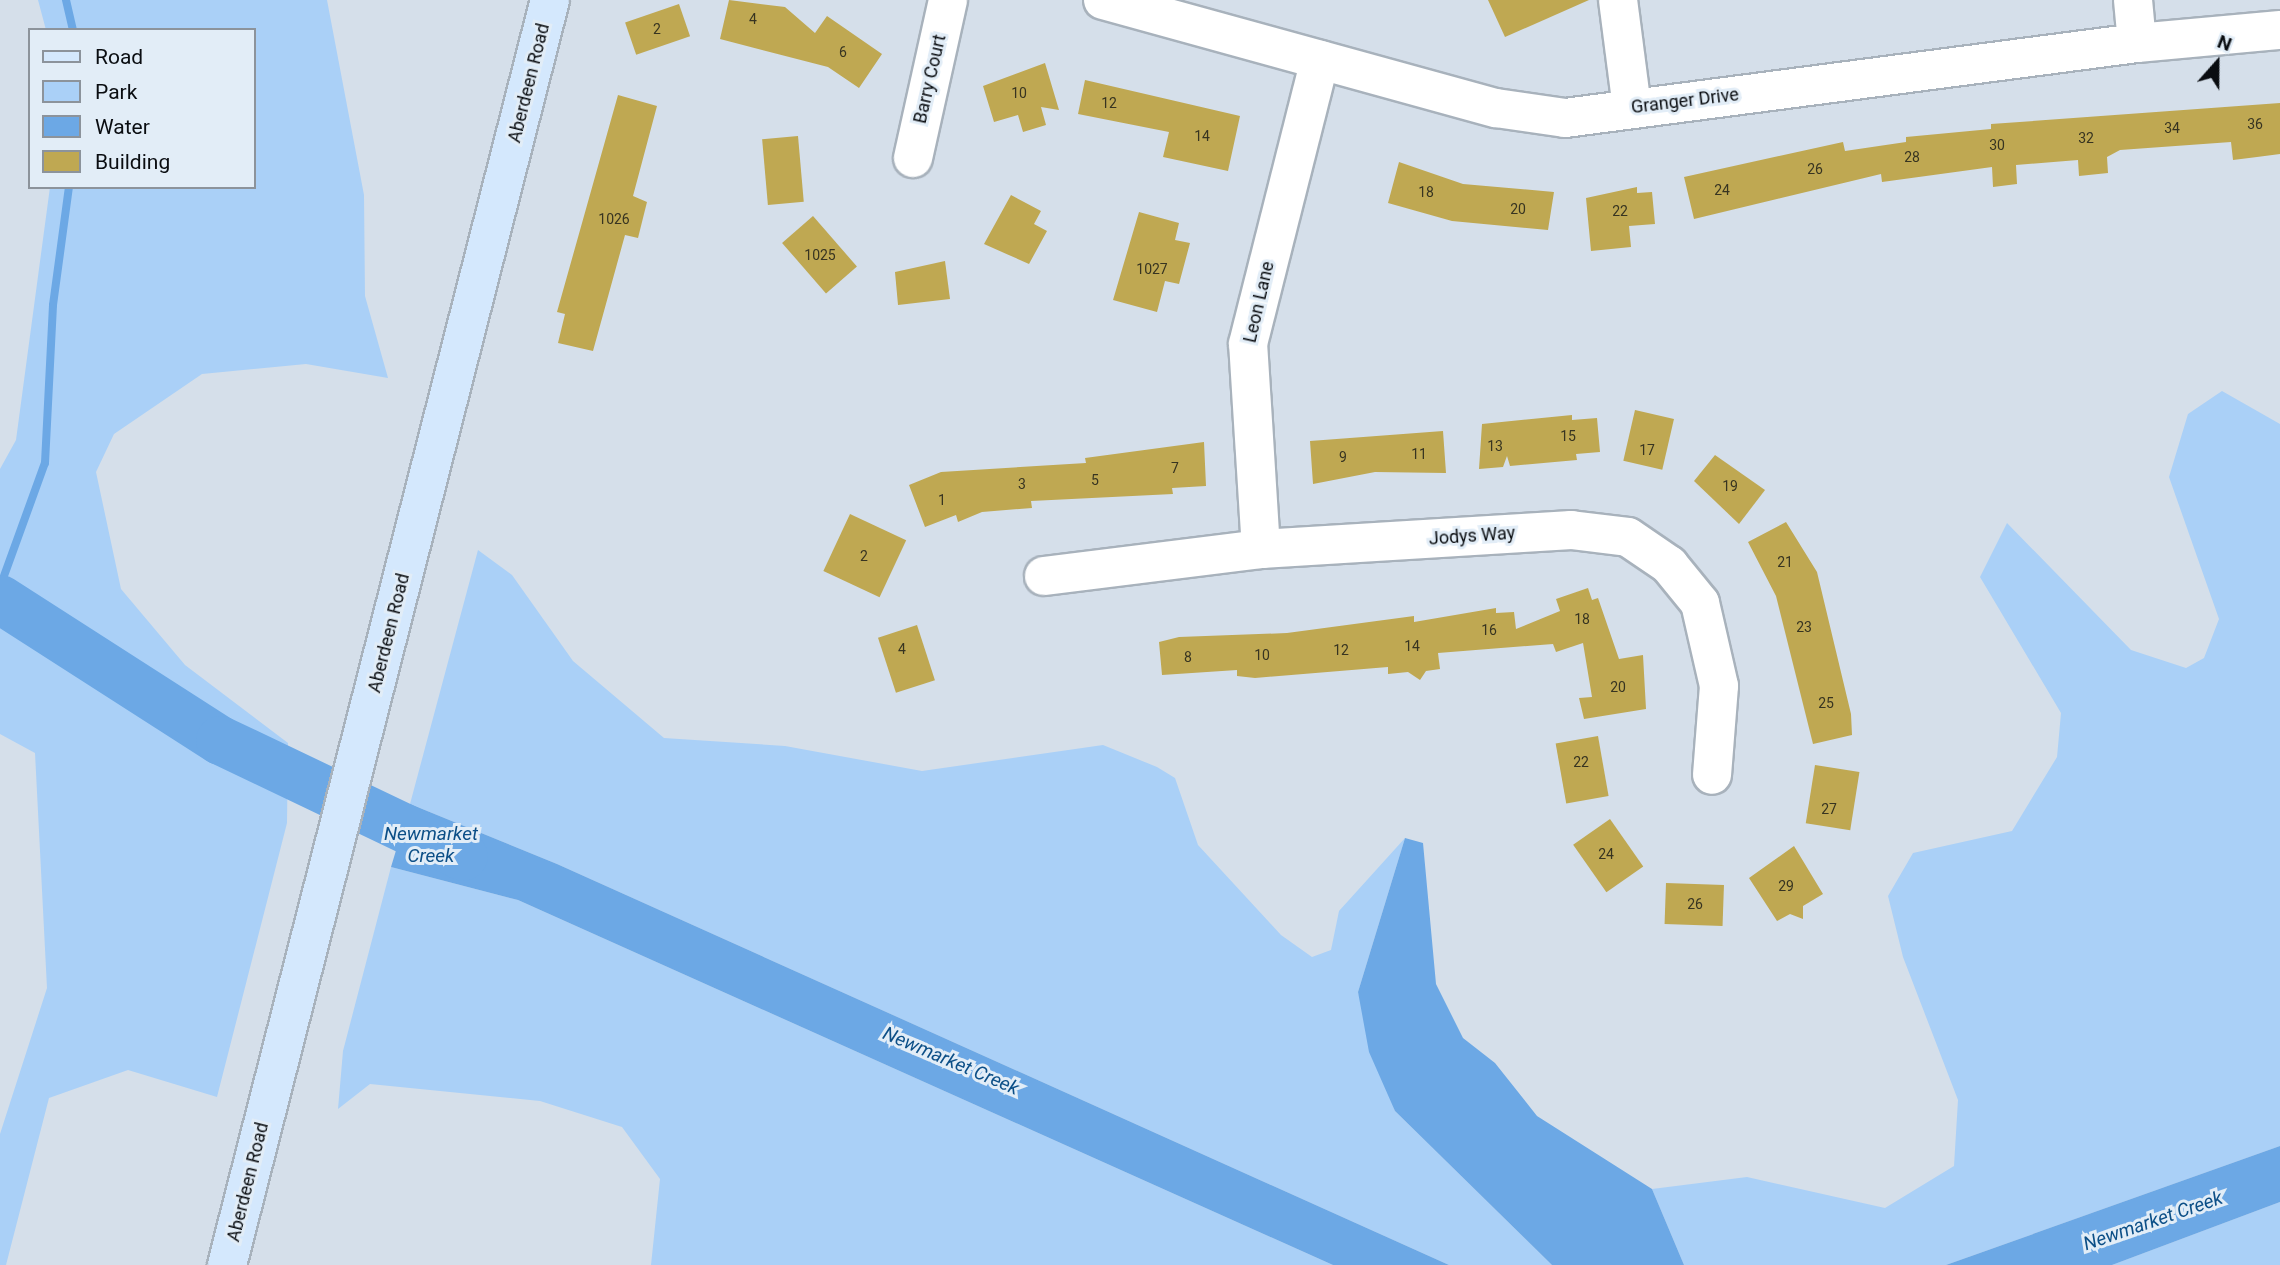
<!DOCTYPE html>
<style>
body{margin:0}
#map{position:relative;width:2280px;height:1265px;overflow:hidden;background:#d5dfea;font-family:Roboto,sans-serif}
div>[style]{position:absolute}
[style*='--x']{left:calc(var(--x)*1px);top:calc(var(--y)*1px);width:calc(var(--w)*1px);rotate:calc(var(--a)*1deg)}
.green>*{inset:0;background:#aad0f7}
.water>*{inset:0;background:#6ca8e5}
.stream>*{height:8px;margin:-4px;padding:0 4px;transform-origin:4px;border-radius:4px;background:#6ca8e5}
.river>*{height:49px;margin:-24.5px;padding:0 24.5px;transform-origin:24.5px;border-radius:24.5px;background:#6ca8e5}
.building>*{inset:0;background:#bfa852;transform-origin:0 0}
.roads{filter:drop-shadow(2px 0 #a8b2bc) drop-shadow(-2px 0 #a8b2bc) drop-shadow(0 2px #a8b2bc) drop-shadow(0 -2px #a8b2bc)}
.minor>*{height:38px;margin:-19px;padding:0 19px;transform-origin:19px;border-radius:19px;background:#fff}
.major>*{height:38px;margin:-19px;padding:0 19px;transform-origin:19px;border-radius:19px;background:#d4e8fd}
span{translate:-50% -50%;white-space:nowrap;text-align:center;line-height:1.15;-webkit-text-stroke:6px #e2edf7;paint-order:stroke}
.number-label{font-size:14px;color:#373421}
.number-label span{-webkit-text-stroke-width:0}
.street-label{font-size:18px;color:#0a0d11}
.water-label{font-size:19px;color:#0c4f87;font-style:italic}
.legend{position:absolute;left:28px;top:28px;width:228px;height:161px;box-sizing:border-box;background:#e2edf7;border:2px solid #8c939b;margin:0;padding:9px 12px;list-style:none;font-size:21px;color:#0a0d11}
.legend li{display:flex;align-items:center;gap:14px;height:35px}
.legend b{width:35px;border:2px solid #8c939b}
.north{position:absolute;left:2182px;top:28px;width:70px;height:70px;-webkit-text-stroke:5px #e2edf7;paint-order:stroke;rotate:21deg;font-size:19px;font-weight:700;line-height:28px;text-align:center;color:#0a0d11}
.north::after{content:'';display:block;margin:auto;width:24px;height:32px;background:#0a0d11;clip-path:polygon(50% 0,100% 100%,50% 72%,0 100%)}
</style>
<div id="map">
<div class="green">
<i style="clip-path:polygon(38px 0,327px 0,364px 195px,365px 296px,388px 378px,306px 364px,202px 374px,114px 434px,96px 472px,121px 589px,185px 665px,288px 743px,287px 823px,217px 1097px,128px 1070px,49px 1098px,6px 1265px,0 1265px,0 1134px,47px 988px,35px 753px,0 734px,0 469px,16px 440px,50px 187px,254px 187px,254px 30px,46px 30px)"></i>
<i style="clip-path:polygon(2222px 391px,2280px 424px,2280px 1146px,1946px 1265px,1684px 1265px,1652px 1189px,1747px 1177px,1885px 1208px,1954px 1166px,1958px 1100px,1903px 957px,1888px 896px,1913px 853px,2012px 831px,2057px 757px,2061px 713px,1980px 577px,2007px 523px,2131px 650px,2186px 668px,2204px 658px,2219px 619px,2169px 477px,2188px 414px)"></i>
<i style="clip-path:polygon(478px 550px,512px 575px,573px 661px,664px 738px,785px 746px,922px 771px,1103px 745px,1157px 767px,1175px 778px,1198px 845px,1281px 935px,1312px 957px,1331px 950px,1339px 911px,1405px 838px,1358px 992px,1395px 1111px,1552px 1265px,1449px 1265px,557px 864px,410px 804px)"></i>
<i style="clip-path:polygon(391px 867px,518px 900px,1333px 1265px,651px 1265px,660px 1179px,622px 1127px,540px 1101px,370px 1084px,338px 1109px,343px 1051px)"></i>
<i style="clip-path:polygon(2280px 1202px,2280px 1265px,2112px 1265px)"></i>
</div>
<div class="water">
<i style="clip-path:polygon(410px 804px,557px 864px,1449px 1265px,1333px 1265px,518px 900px,391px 867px)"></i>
<i style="clip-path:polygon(1405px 838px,1423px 843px,1436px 984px,1463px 1038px,1495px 1063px,1537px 1116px,1652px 1189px,1684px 1265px,1552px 1265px,1395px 1111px,1369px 1052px,1358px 992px)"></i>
<i style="clip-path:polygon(2280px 1146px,2280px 1202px,2112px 1265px,1946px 1265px)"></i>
</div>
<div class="stream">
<i style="--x:66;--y:0;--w:31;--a:77"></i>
<i style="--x:0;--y:587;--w:132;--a:-70.1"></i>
<i style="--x:45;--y:463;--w:158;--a:-87.1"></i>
<i style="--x:53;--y:305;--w:119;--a:-82.3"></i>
</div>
<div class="river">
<i style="--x:0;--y:599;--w:261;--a:32.7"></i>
<i style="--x:220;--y:740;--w:269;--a:25.5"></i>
</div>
<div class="building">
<i style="clip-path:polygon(729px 0,785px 7px,815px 33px,827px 16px,882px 54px,859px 88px,828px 67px,720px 39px)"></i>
<i style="clip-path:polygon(1488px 0,1589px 0,1505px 37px)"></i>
<i style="left:679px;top:4px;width:34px;height:57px;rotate:71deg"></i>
<i style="clip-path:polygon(1045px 63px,1059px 110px,1041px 107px,1046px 125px,1023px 132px,1018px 115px,994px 122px,983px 86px)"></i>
<i style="clip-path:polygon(1085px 80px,1240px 116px,1228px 171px,1163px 157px,1169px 132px,1078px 114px)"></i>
<i style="clip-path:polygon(618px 95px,657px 106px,633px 196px,647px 202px,638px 238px,625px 235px,593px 351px,558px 343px,565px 314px,557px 312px)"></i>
<i style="clip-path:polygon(2280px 103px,2280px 154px,2257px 157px,2233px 160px,2231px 142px,2120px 150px,2107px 157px,2108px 173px,2079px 176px,2078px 160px,2016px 165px,2017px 184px,1993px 187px,1992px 167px,1882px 182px,1881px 174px,1694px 219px,1684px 177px,1843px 142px,1845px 151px,1906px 142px,1906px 137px,1991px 129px,1991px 124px)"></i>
<i style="left:798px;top:136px;width:66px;height:36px;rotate:85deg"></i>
<i style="clip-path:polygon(1399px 162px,1463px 184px,1554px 192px,1548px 230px,1452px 221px,1388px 203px)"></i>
<i style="clip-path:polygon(1637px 187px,1637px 193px,1652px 192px,1655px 224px,1629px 226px,1631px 247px,1591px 251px,1586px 198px)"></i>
<i style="clip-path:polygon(1011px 195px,1041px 211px,1034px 224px,1047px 231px,1029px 264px,984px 244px)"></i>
<i style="clip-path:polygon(1139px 212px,1179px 223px,1175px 240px,1190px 243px,1179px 284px,1165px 281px,1157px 312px,1113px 300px)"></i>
<i style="left:813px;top:216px;width:67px;height:41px;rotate:49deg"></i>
<i style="clip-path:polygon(945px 261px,950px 299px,898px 305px,895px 272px)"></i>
<i style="left:1635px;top:410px;width:40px;height:52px;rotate:13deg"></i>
<i style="clip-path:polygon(1572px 415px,1572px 420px,1597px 418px,1600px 452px,1576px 454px,1577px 460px,1510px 466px,1507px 456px,1503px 467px,1479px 469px,1482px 424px)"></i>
<i style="clip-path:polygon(1443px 431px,1446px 473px,1375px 472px,1313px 484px,1310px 441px)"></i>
<i style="clip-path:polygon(1204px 442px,1206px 486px,1172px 488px,1173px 494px,1031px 501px,1032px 508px,982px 512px,958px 522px,956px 515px,925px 527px,909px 485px,941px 472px,1086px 463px,1085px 458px)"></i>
<i style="clip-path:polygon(1715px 455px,1765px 490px,1739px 524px,1694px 481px)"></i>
<i style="left:850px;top:514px;width:62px;height:63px;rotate:25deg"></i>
<i style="clip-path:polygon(1786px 522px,1817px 572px,1851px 714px,1852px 735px,1813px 744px,1776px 596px,1748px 542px)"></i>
<i style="clip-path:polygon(1588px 588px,1592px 600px,1598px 598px,1619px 659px,1643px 655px,1646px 709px,1584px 719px,1579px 698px,1592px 697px,1583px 643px,1556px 652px,1553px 644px,1438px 653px,1440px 669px,1426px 671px,1420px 680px,1408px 672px,1388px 674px,1388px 667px,1255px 678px,1237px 676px,1237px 670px,1162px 675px,1159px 642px,1179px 637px,1287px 633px,1414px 616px,1414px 622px,1496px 608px,1496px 613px,1514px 612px,1516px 629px,1560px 611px,1556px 599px)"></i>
<i style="left:917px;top:625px;width:58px;height:41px;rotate:72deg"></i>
<i style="left:1598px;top:736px;width:61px;height:43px;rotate:80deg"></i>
<i style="left:1815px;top:765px;width:45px;height:59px;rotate:9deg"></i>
<i style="left:1610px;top:819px;width:58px;height:45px;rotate:55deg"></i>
<i style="clip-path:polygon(1794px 846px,1823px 894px,1803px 906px,1803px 919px,1790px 914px,1777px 921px,1749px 878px)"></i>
<i style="left:1666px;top:883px;width:58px;height:41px;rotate:2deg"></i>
</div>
<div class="roads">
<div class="minor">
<i style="--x:1103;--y:0;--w:408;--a:15.4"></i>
<i style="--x:1496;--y:108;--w:70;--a:8.2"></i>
<i style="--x:1565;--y:118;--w:577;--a:-7.47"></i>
<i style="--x:2137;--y:43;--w:144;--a:-5.2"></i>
<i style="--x:1618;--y:0;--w:109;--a:82.6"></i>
<i style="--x:2133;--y:0;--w:43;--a:84.7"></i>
<i style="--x:913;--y:158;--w:162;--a:-77.5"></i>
<i style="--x:1261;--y:549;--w:205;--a:-93.6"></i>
<i style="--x:1248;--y:344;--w:293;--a:-75.8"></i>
<i style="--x:1044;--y:576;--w:219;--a:-7.1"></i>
<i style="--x:1261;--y:549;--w:311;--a:-3.5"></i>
<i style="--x:1571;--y:530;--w:57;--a:7"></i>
<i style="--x:1628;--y:537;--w:50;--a:34.3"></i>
<i style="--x:1669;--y:565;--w:49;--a:50.8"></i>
<i style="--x:1700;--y:603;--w:85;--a:77.1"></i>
<i style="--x:1719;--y:686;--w:89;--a:94.5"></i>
</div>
<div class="major">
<i style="--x:227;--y:1265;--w:1306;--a:-75.68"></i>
</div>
</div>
<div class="number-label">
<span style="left:753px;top:19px">4</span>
<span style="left:657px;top:29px">2</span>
<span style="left:843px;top:52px">6</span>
<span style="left:1019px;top:93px">10</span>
<span style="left:1109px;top:103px">12</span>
<span style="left:2255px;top:124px">36</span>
<span style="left:2172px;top:128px">34</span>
<span style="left:1202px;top:136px">14</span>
<span style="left:2086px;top:138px">32</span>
<span style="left:1997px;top:145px">30</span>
<span style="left:1912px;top:157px">28</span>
<span style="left:1815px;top:169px">26</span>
<span style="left:1722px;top:190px">24</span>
<span style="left:1426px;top:192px">18</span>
<span style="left:1518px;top:209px">20</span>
<span style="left:1620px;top:211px">22</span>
<span style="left:614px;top:219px">1026</span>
<span style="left:820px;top:255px">1025</span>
<span style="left:1152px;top:269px">1027</span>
<span style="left:1568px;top:436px">15</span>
<span style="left:1495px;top:446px">13</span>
<span style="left:1647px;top:450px">17</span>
<span style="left:1419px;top:454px">11</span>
<span style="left:1343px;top:457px">9</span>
<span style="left:1175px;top:468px">7</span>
<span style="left:1095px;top:480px">5</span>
<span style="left:1022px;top:484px">3</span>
<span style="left:1730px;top:486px">19</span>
<span style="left:942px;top:500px">1</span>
<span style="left:864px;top:556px">2</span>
<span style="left:1785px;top:562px">21</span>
<span style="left:1582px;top:619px">18</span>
<span style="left:1804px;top:627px">23</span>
<span style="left:1489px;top:630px">16</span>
<span style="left:1412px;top:646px">14</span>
<span style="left:902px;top:649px">4</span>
<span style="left:1341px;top:650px">12</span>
<span style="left:1262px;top:655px">10</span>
<span style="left:1188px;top:657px">8</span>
<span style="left:1618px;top:687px">20</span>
<span style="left:1826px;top:703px">25</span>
<span style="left:1581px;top:762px">22</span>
<span style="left:1829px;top:809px">27</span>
<span style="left:1606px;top:854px">24</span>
<span style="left:1786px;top:886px">29</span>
<span style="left:1695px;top:904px">26</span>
</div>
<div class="street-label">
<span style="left:930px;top:79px;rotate:-77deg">Barry Court</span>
<span style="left:529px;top:83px;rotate:-76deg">Aberdeen Road</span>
<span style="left:1685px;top:101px;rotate:-7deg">Granger Drive</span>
<span style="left:1259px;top:302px;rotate:-77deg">Leon Lane</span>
<span style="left:1472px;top:536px;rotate:-4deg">Jodys Way</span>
<span style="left:389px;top:633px;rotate:-76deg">Aberdeen Road</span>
<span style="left:248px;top:1182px;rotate:-76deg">Aberdeen Road</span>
</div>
<div class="water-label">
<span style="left:431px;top:845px">Newmarket<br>Creek</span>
<span style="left:951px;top:1061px;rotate:23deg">Newmarket Creek</span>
<span style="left:2153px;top:1221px;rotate:-19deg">Newmarket Creek</span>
</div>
<ul class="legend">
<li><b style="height:9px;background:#d4e8fd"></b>Road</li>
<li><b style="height:19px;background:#aad0f7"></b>Park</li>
<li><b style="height:19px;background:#6ca8e5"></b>Water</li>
<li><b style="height:19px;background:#bfa852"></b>Building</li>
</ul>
<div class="north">N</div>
</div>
